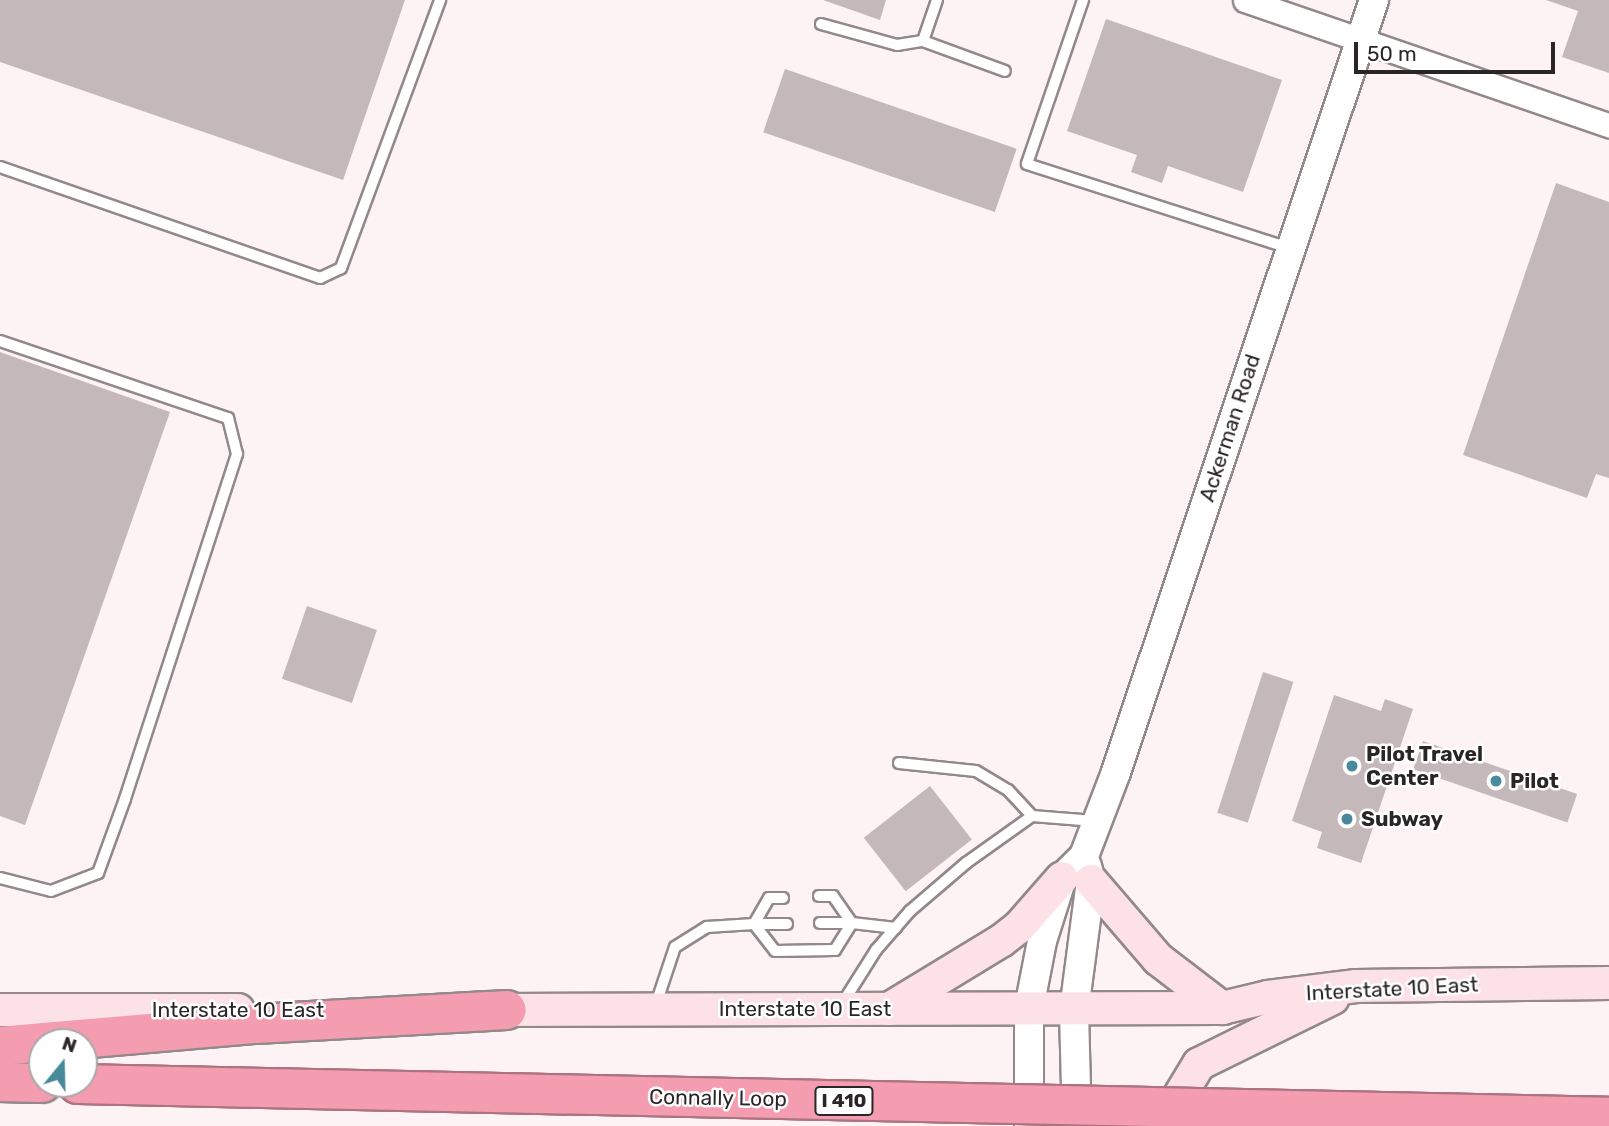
<!DOCTYPE html>
<style>
body{margin:0}
#map{position:relative;width:1609px;height:1126px;overflow:hidden;background:#fdf3f5;font-family:Rubik,sans-serif}
div>[style]{position:absolute}
[style*='--x']{left:calc(var(--x)*1px);top:calc(var(--y)*1px);width:calc(var(--w)*1px);rotate:calc(var(--a)*1deg)}
.building>*{inset:0;background:#c4b8ba;transform-origin:0 0}
.roads{filter:drop-shadow(2px 0 #93888a) drop-shadow(-2px 0 #93888a) drop-shadow(0 2px #93888a) drop-shadow(0 -2px #93888a)}
.service>*{height:10px;margin:-5px;padding:0 5px;transform-origin:5px;border-radius:5px;background:#fff}
.minor>*{height:23px;margin:-11.5px;padding:0 11.5px;transform-origin:11.5px;border-radius:11.5px;background:#fff}
.tertiary>*{height:28px;margin:-14px;padding:0 14px;transform-origin:14px;border-radius:14px;background:#fff}
.secondary>*{height:32px;margin:-16px;padding:0 16px;transform-origin:16px;border-radius:16px;background:#fce2e7}
.motorway>*{height:38px;margin:-19px;padding:0 19px;transform-origin:19px;border-radius:19px;background:#f49db0}
.bridges{filter:drop-shadow(2px 0 #ad7380) drop-shadow(-2px 0 #ad7380) drop-shadow(0 2px #ad7380) drop-shadow(0 -2px #ad7380)}
.motorway-bridge>*{height:38px;margin:-19px;padding:0 19px;transform-origin:19px;border-radius:19px;background:#f49db0}
.dots>*{width:19px;height:19px;translate:-50% -50%;box-sizing:border-box;border:4px solid #fff;border-radius:50%}
span{translate:-50% -50%;white-space:nowrap;text-align:center;line-height:1.15;-webkit-text-stroke:5px #fff;paint-order:stroke}
.shield-label span{padding:2px 5px;background:#fff;border:2px solid;border-radius:5px;-webkit-text-stroke-width:0}
.shield-label{font-size:19px;color:#2a2627;font-weight:700}
.street-label{font-size:21px;color:#2a2627}
.poi-label{font-size:21px;color:#2a2627;font-weight:700}
.left{translate:0 -50%;text-align:left}
.north{position:absolute;left:28px;top:1028px;width:70px;height:70px;box-sizing:border-box;background:#fff;border:2px solid #aaa8a9;border-radius:50%;rotate:19deg;font-size:19px;font-weight:700;line-height:28px;text-align:center;color:#2a2627}
.north::after{content:'';display:block;margin:auto;width:24px;height:32px;background:#488a9b;clip-path:polygon(50% 0,100% 100%,50% 72%,0 100%)}
.scale{position:absolute;left:1354px;top:42px;width:201px;height:32px;box-sizing:border-box;border:4px solid #2a2627;border-top:0;padding-left:9px;font-size:21px;line-height:24px;white-space:nowrap;color:#2a2627;-webkit-text-stroke:5px #fff;paint-order:stroke}
</style>
<div id="map">
<div class="building">
<i style="clip-path:polygon(0 0,405px 0,343px 180px,0 62px)"></i>
<i style="clip-path:polygon(823px 0,886px 0,880px 20px)"></i>
<i style="clip-path:polygon(1546px 0,1609px 0,1609px 73px,1562px 57px,1578px 11px)"></i>
<i style="clip-path:polygon(1106px 19px,1282px 80px,1243px 192px,1168px 166px,1162px 183px,1131px 172px,1137px 155px,1067px 131px)"></i>
<i style="left:785px;top:69px;width:245px;height:67px;rotate:19deg"></i>
<i style="clip-path:polygon(1556px 183px,1609px 202px,1609px 478px,1596px 474px,1587px 498px,1463px 455px)"></i>
<i style="clip-path:polygon(0 352px,170px 412px,25px 825px,0 816px)"></i>
<i style="left:307px;top:606px;width:74px;height:77px;rotate:19deg"></i>
<i style="left:1263px;top:672px;width:32px;height:148px;rotate:18deg"></i>
<i style="clip-path:polygon(1334px 695px,1381px 711px,1385px 699px,1413px 709px,1361px 863px,1317px 848px,1322px 832px,1292px 821px)"></i>
<i style="left:1423px;top:741px;width:163px;height:30px;rotate:19deg"></i>
<i style="left:930px;top:786px;width:68px;height:84px;rotate:52deg"></i>
</div>
<div class="roads">
<div class="service">
<i style="--x:937;--y:0;--w:43;--a:108.9"></i>
<i style="--x:923;--y:41;--w:87;--a:20.1"></i>
<i style="--x:1083;--y:0;--w:173;--a:108.9"></i>
<i style="--x:1027;--y:164;--w:275;--a:17.8"></i>
<i style="--x:821;--y:24;--w:79;--a:15.4"></i>
<i style="--x:897;--y:45;--w:26;--a:-9"></i>
<i style="--x:0;--y:167;--w:339;--a:19.1"></i>
<i style="--x:320;--y:278;--w:23;--a:-25"></i>
<i style="--x:341;--y:268;--w:286;--a:-69.7"></i>
<i style="--x:0;--y:341;--w:241;--a:18.7"></i>
<i style="--x:228;--y:418;--w:37;--a:76"></i>
<i style="--x:237;--y:454;--w:363;--a:108"></i>
<i style="--x:125;--y:799;--w:79;--a:110"></i>
<i style="--x:98;--y:873;--w:50;--a:159"></i>
<i style="--x:51;--y:891;--w:53;--a:-165.7"></i>
<i style="--x:899;--y:763;--w:77;--a:5.9"></i>
<i style="--x:976;--y:771;--w:37;--a:31"></i>
<i style="--x:1008;--y:790;--w:35;--a:47"></i>
<i style="--x:819;--y:896;--w:14;--a:0"></i>
<i style="--x:833;--y:896;--w:33;--a:55"></i>
<i style="--x:852;--y:923;--w:44;--a:6.5"></i>
<i style="--x:783;--y:898;--w:14;--a:180"></i>
<i style="--x:769;--y:898;--w:30;--a:120"></i>
<i style="--x:754;--y:924;--w:33;--a:0"></i>
<i style="--x:842;--y:1004;--w:64;--a:-57.8"></i>
<i style="--x:876;--y:950;--w:52;--a:-48.9"></i>
<i style="--x:910;--y:911;--w:74;--a:-40.6"></i>
<i style="--x:966;--y:863;--w:81;--a:-35.5"></i>
<i style="--x:1032;--y:816;--w:63;--a:4.5"></i>
<i style="--x:655;--y:1007;--w:63;--a:-71.6"></i>
<i style="--x:675;--y:947;--w:38;--a:-32"></i>
<i style="--x:707;--y:927;--w:47;--a:-3.7"></i>
<i style="--x:754;--y:924;--w:34;--a:52"></i>
<i style="--x:775;--y:951;--w:60;--a:-1"></i>
<i style="--x:835;--y:950;--w:32;--a:-58"></i>
<i style="--x:852;--y:923;--w:32;--a:180"></i>
</div>
<div class="minor">
<i style="--x:1245;--y:0;--w:385;--a:19"></i>
</div>
<div class="tertiary">
<i style="--x:1029;--y:1126;--w:118;--a:-90"></i>
<i style="--x:1029;--y:1008;--w:68;--a:-79"></i>
<i style="--x:1042;--y:941;--w:66;--a:-72.4"></i>
<i style="--x:1062;--y:878;--w:31;--a:-45"></i>
<i style="--x:1084;--y:856;--w:90;--a:-69.1"></i>
<i style="--x:1116;--y:772;--w:814;--a:-71.52"></i>
<i style="--x:1077;--y:1126;--w:116;--a:-91.5"></i>
<i style="--x:1074;--y:1010;--w:130;--a:-82.5"></i>
<i style="--x:1091;--y:881;--w:16;--a:-105"></i>
</div>
<div class="secondary">
<i style="--x:1091;--y:881;--w:103;--a:49.3"></i>
<i style="--x:1158;--y:959;--w:81;--a:37.4"></i>
<i style="--x:889;--y:1009;--w:131;--a:-31.3"></i>
<i style="--x:1001;--y:941;--w:23;--a:-38"></i>
<i style="--x:1019;--y:927;--w:65;--a:-48.7"></i>
<i style="--x:0;--y:1010;--w:238;--a:0"></i>
<i style="--x:485;--y:1010;--w:737;--a:-0.16"></i>
<i style="--x:1222;--y:1008;--w:47;--a:-13.4"></i>
<i style="--x:1268;--y:997;--w:89;--a:-7.1"></i>
<i style="--x:1356;--y:986;--w:253;--a:-0.7"></i>
<i style="--x:1162;--y:1125;--w:71;--a:-58.8"></i>
<i style="--x:1199;--y:1064;--w:149;--a:-26.2"></i>
</div>
<div class="motorway">
<i style="--x:44;--y:1042;--w:213;--a:-4.9"></i>
<i style="--x:256;--y:1024;--w:251;--a:-3.2"></i>
<i style="--x:0;--y:1046;--w:42;--a:-5.4"></i>
<i style="--x:0;--y:1082;--w:42;--a:1.4"></i>
</div>
</div>
<div class="bridges">
<div class="motorway-bridge">
<i style="--x:78;--y:1084;--w:1531;--a:1.23"></i>
</div>
</div>
<div class="dots">
<i style="left:1352px;top:766px;background:#488a9b"></i>
<i style="left:1496px;top:781px;background:#488a9b"></i>
<i style="left:1347px;top:819px;background:#488a9b"></i>
</div>
<div class="shield-label">
<span style="left:844px;top:1101px">I 410</span>
</div>
<div class="street-label">
<span style="left:1230px;top:428px;rotate:-72deg">Ackerman Road</span>
<span style="left:1392px;top:989px;rotate:-3deg">Interstate 10 East</span>
<span style="left:805px;top:1009px">Interstate 10 East</span>
<span style="left:238px;top:1010px">Interstate 10 East</span>
<span style="left:718px;top:1098px;rotate:1deg">Connally Loop</span>
</div>
<div class="poi-label">
<span class="left" style="left:1366px;top:766px">Pilot Travel<br>Center</span>
<span class="left" style="left:1510px;top:781px">Pilot</span>
<span class="left" style="left:1361px;top:819px">Subway</span>
</div>
<div class="north">N</div>
<div class="scale">50 m</div>
</div>
